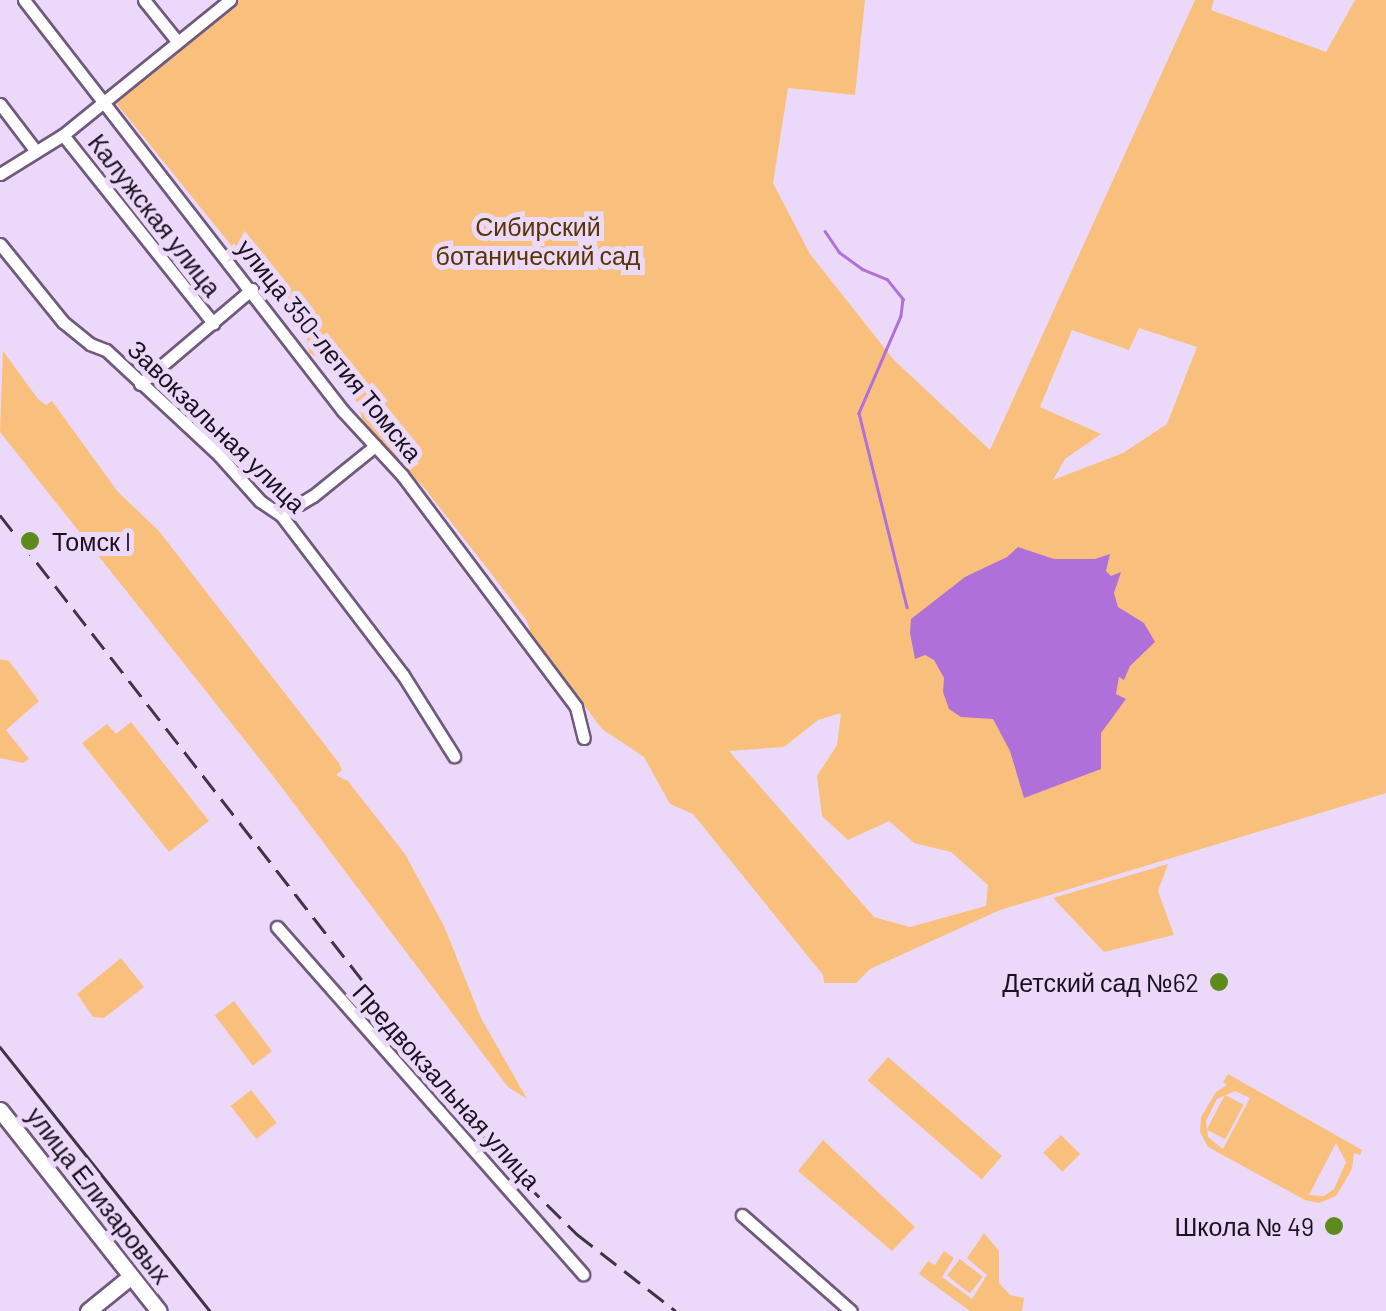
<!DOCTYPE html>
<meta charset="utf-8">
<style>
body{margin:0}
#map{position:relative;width:1386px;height:1311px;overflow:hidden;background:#ecd9fa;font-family:Barlow,sans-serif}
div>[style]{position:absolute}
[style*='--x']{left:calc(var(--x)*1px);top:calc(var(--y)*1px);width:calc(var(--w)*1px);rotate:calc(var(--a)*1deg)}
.green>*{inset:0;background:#f9c07d;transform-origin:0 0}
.water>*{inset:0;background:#b070da}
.stream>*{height:2.5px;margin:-1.25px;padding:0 1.25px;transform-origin:1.25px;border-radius:1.25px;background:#b070da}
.roads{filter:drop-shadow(2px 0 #6f5a7e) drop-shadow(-2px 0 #6f5a7e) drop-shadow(0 2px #6f5a7e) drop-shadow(0 -2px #6f5a7e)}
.minor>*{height:11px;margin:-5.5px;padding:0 5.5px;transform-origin:5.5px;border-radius:5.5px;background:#fff}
.major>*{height:15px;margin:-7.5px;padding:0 7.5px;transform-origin:7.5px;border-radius:7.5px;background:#fff}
.tram>*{height:2.5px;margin:-1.25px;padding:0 1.25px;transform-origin:1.25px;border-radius:1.25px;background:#3e3446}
.rail>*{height:2.5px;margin-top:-1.25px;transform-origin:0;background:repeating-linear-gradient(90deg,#3e3446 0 20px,transparent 0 30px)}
.dots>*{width:28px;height:28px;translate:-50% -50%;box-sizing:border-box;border:5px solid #ecd9fa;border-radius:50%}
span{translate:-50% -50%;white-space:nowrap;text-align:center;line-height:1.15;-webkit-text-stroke:10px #ecd9fa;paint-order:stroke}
.street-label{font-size:25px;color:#19111f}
.park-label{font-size:25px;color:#563501}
.poi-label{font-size:25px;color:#19111f}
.left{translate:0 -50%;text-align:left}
.right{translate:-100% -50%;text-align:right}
</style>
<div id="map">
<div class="green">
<i style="clip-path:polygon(evenodd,235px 0,865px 0,855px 95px,788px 88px,773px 183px,810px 254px,894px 360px,990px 450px,1195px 0,1214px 0,1211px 10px,1326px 52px,1355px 0,1386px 0,1386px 793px,1000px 910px,870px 969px,856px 983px,824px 983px,823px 975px,693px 814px,670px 804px,644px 757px,602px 729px,532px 637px,527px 621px,487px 568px,425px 489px,363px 423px,359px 405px,322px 359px,309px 353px,307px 339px,112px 98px,235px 0,1139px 328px,1197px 347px,1167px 424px,1123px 453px,1053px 480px,1065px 459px,1101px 434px,1040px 407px,1072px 330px,1129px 350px,1139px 328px,235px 0,841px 713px,837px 745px,817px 776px,822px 816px,848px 840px,889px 821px,914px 843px,951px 852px,988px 885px,986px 906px,910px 927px,874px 917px,729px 751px,784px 747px,818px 720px,841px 713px)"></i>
<i style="clip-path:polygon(3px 351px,38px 399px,46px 405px,52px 401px,118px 492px,159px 531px,339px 763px,342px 770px,336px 775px,348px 781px,405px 854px,444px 926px,481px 1018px,527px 1099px,508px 1087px,270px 772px,0 432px)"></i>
<i style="clip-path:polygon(0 659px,9px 661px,39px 701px,6px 730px,29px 759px,23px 763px,0 758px)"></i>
<i style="clip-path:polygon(131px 722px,209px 821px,169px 852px,82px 743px,107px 724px,116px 734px)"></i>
<i style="clip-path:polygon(1168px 864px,1158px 891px,1174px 935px,1104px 952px,1053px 898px)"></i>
<i style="clip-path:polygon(121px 958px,144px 987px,104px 1018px,93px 1017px,77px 994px)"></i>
<i style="left:234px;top:1001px;width:63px;height:24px;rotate:53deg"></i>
<i style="left:888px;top:1057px;width:151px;height:31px;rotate:41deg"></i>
<i style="clip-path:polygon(evenodd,1228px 1074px,1362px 1150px,1360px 1155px,1354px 1153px,1352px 1169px,1336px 1196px,1319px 1203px,1305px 1200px,1208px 1147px,1200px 1132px,1201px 1117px,1216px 1092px,1227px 1085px,1223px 1082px,1228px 1074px,1235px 1091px,1250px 1098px,1223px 1149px,1208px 1137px,1206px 1121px,1217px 1099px,1235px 1091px,1228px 1074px,1336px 1143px,1346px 1162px,1334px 1189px,1324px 1196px,1309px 1195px,1336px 1143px)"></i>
<i style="left:251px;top:1090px;width:42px;height:26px;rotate:52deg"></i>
<i style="left:1225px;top:1095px;width:21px;height:39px;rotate:28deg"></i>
<i style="left:1061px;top:1135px;width:27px;height:25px;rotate:45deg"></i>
<i style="clip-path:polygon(823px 1140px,915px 1227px,892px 1251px,798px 1171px)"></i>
<i style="clip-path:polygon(984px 1233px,999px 1251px,999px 1283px,1010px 1295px,1024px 1298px,1022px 1311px,970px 1311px,919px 1274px,928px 1261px,935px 1265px,944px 1251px,954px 1258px,942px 1277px,972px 1299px,987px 1275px,967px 1258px)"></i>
<i style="left:960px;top:1259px;width:29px;height:21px;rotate:38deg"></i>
</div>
<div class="water">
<i style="clip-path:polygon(1018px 547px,1054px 559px,1095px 559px,1110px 554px,1106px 571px,1111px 576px,1121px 572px,1114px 593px,1118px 607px,1144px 623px,1155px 642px,1130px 666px,1124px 680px,1119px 677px,1116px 694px,1126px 699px,1101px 733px,1101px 769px,1024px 798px,1010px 751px,993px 719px,961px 717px,949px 709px,943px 692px,944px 678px,934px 660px,925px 655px,915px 659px,910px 633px,911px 619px,965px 577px,1007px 557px)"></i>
</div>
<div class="stream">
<i style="--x:825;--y:231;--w:25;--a:56"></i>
<i style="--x:839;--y:252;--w:29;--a:36"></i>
<i style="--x:862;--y:269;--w:27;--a:22"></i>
<i style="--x:887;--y:279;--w:26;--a:51"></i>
<i style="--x:903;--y:299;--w:17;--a:97"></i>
<i style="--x:901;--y:316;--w:106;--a:113.4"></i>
<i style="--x:859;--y:413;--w:200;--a:76.1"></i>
</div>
<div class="roads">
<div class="minor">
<i style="--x:24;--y:0;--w:520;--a:52.18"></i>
<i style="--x:343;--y:411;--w:87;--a:47.3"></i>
<i style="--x:402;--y:475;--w:290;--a:53.1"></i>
<i style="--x:576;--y:707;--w:32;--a:76"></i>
<i style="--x:144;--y:0;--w:53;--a:51.2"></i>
<i style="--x:0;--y:104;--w:58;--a:52.7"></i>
<i style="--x:63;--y:135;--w:241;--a:51.4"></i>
<i style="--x:0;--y:174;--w:74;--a:-31.8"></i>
<i style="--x:63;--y:135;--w:215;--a:-39"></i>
<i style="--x:0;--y:244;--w:100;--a:51.1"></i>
<i style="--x:63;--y:322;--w:35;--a:39"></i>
<i style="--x:90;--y:344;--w:17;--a:21"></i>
<i style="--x:106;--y:350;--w:153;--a:42.9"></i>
<i style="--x:218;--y:454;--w:63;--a:48.2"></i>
<i style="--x:260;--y:501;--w:25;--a:34"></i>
<i style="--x:281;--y:515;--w:201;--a:52.7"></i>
<i style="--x:403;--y:675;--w:96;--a:57.8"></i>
<i style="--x:140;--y:384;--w:147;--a:-40.3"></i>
<i style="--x:281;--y:515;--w:37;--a:-31"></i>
<i style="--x:313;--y:496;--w:80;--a:-38.9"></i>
<i style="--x:277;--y:927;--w:463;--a:48.6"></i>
<i style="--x:742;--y:1215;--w:145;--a:41.4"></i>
</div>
<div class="major">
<i style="--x:0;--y:1110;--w:256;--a:51.7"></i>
<i style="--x:88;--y:1311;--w:55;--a:-39.1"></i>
</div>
</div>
<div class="tram">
<i style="--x:0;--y:1047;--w:337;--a:51.5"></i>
</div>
<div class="rail">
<i style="--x:0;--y:515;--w:820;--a:52.08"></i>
<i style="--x:504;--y:1162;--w:103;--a:44.6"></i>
<i style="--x:577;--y:1234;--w:125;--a:37.9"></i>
</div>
<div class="dots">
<i style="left:30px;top:541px;background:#5c8a1d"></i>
<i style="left:1219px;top:982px;background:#5c8a1d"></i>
<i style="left:1334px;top:1226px;background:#5c8a1d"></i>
</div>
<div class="street-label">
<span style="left:155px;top:215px;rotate:52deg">Калужская улица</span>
<span style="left:330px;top:350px;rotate:51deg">улица 350-летия Томска</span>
<span style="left:217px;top:426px;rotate:44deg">Завокзальная улица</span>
<span style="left:447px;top:1086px;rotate:48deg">Предвокзальная улица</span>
<span style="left:99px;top:1195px;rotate:52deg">улица Елизаровых</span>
</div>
<div class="park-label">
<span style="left:538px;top:241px">Сибирский<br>ботанический сад</span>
</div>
<div class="poi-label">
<span class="left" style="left:52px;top:541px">Томск I</span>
<span class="right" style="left:1199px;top:982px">Детский сад №62</span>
<span class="right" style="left:1314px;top:1226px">Школа № 49</span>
</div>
</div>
